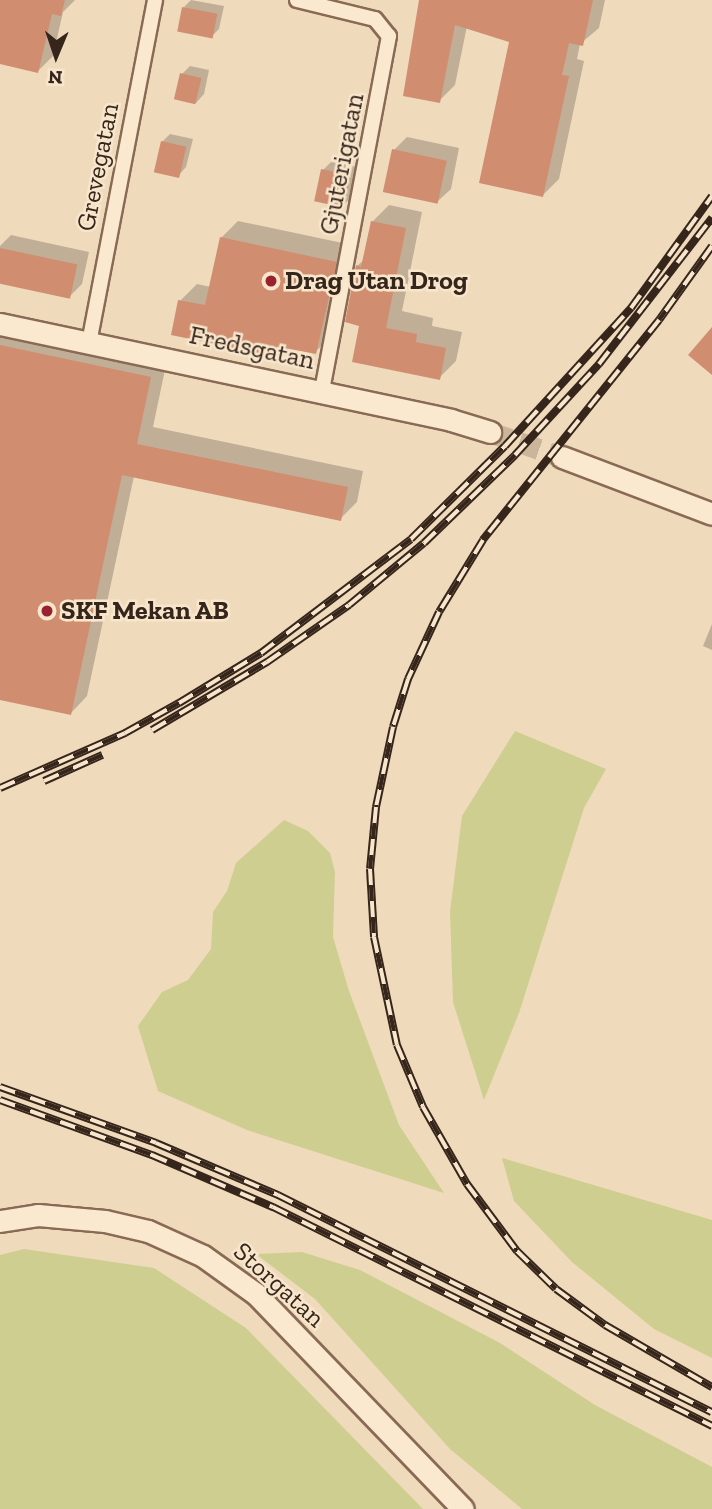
<!DOCTYPE html>
<style>
body{margin:0}
#map{position:relative;width:712px;height:1509px;overflow:hidden;background:#f0dabc;font-family:"Zilla Slab",serif}
div>[style]{position:absolute}
[style*='--x']{left:calc(var(--x)*1px);top:calc(var(--y)*1px);width:calc(var(--w)*1px);rotate:calc(var(--a)*1deg)}
.green>*{inset:0;background:#cece90}
.shadow>*{inset:0;background:#0003}
.building>*{inset:0;background:#d08d70;transform-origin:0 0}
.secondary-tunnel>*{height:21px;margin-top:-10.5px;transform-origin:0;background:repeating-linear-gradient(90deg,#cbb69c 0 21px,transparent 0 31px)}
.roads{filter:drop-shadow(2px 0 #886a55) drop-shadow(-2px 0 #886a55) drop-shadow(0 2px #886a55) drop-shadow(0 -2px #886a55)}
.street>*{height:14px;margin:-7px;padding:0 7px;transform-origin:7px;border-radius:7px;background:#fbe9cf}
.secondary>*{height:21px;margin:-10.5px;padding:0 10.5px;transform-origin:10.5px;border-radius:10.5px;background:#fbe9cf}
.rail>*{height:8px;margin-top:-4px;transform-origin:0;background:repeating-linear-gradient(90deg,#f7e6cc 0 16px,#36251a 0 32px);box-sizing:border-box;border-block:2px solid #36251a}
.dots>*{width:19px;height:19px;translate:-50% -50%;box-sizing:border-box;border:4px solid #f7e6cc;border-radius:50%}
span{translate:-50% -50%;white-space:nowrap;text-align:center;line-height:1.15;-webkit-text-stroke:5px #f7e6cc;paint-order:stroke}
.street-label{font-size:26px;color:#36251a}
.poi-label{font-size:26px;color:#36251a;font-weight:700}
.left{translate:0 -50%;text-align:left}
.north{position:absolute;left:21px;top:21px;width:70px;height:70px;-webkit-text-stroke:5px #f7e6cc;paint-order:stroke;rotate:182deg;font-size:19px;font-weight:700;line-height:28px;text-align:center;color:#36251a}
.north::after{content:'';display:block;margin:auto;width:24px;height:32px;background:#36251a;clip-path:polygon(50% 0,100% 100%,50% 72%,0 100%)}
</style>
<div id="map">
<div class="green">
<i style="clip-path:polygon(515px 731px,606px 769px,584px 808px,519px 1013px,484px 1100px,453px 1002px,450px 912px,462px 816px)"></i>
<i style="clip-path:polygon(284px 820px,308px 831px,330px 853px,335px 872px,333px 937px,349px 991px,399px 1125px,444px 1193px,247px 1130px,158px 1091px,138px 1026px,162px 992px,188px 980px,211px 949px,213px 912px,227px 891px,236px 863px)"></i>
<i style="clip-path:polygon(502px 1158px,712px 1220px,712px 1358px,654px 1329px,572px 1262px,514px 1201px)"></i>
<i style="clip-path:polygon(24px 1249px,154px 1268px,246px 1328px,423px 1509px,0 1509px,0 1255px)"></i>
<i style="clip-path:polygon(302px 1252px,360px 1270px,500px 1343px,595px 1405px,712px 1467px,712px 1509px,522px 1509px,450px 1449px,315px 1299px,256px 1254px)"></i>
</div>
<div class="shadow">
<i style="clip-path:polygon(1px 0,75px 0,63px 12px,53px 56px,38px 71px,0 62px)"></i>
<i style="clip-path:polygon(191px 0,224px 6px,219px 29px,211px 37px,184px 7px)"></i>
<i style="clip-path:polygon(421px 0,605px 0,599px 28px,580px 44px,577px 59px,584px 61px,559px 179px,543px 195px,512px 41px,467px 26px,455px 85px,439px 101px)"></i>
<i style="clip-path:polygon(190px 66px,209px 70px,204px 94px,196px 103px,182px 74px)"></i>
<i style="clip-path:polygon(170px 134px,193px 139px,186px 167px,178px 176px,162px 142px)"></i>
<i style="clip-path:polygon(407px 137px,459px 148px,451px 189px,438px 201px,394px 150px)"></i>
<i style="clip-path:polygon(331px 162px,358px 167px,352px 197px,343px 205px,323px 170px)"></i>
<i style="clip-path:polygon(389px 205px,422px 212px,402px 311px,433px 318px,432px 326px,462px 332px,456px 361px,439px 378px,361px 324px,357px 266px,365px 259px,372px 222px)"></i>
<i style="clip-path:polygon(238px 221px,352px 245px,332px 336px,315px 352px,291px 347px,282px 356px,180px 301px,197px 284px,211px 287px,221px 238px)"></i>
<i style="clip-path:polygon(11px 235px,89px 252px,82px 284px,69px 297px,0 282px,0 246px)"></i>
<i style="clip-path:polygon(0 325px,167px 360px,153px 427px,363px 471px,357px 502px,340px 519px,134px 476px,87px 696px,71px 713px,0 698px)"></i>
<i style="clip-path:polygon(712px 624px,712px 650px,703px 646px)"></i>
</div>
<div class="building">
<i style="clip-path:polygon(0 0,65px 0,61px 16px,52px 14px,38px 73px,0 64px)"></i>
<i style="clip-path:polygon(419px 0,593px 0,583px 46px,569px 43px,562px 75px,569px 76px,543px 197px,479px 183px,509px 42px,455px 25px,440px 103px,403px 96px)"></i>
<i style="left:182px;top:7px;width:36px;height:25px;rotate:11deg"></i>
<i style="left:180px;top:73px;width:22px;height:27px;rotate:13deg"></i>
<i style="left:161px;top:141px;width:26px;height:32px;rotate:13deg"></i>
<i style="left:392px;top:149px;width:56px;height:44px;rotate:12deg"></i>
<i style="left:321px;top:169px;width:30px;height:33px;rotate:12deg"></i>
<i style="clip-path:polygon(371px 221px,406px 228px,386px 328px,417px 334px,416px 342px,446px 348px,440px 380px,352px 362px,359px 326px,345px 322px,356px 265px,361px 267px)"></i>
<i style="clip-path:polygon(220px 237px,337px 262px,316px 354px,285px 348px,283px 358px,171px 335px,178px 300px,205px 305px)"></i>
<i style="left:0;top:248px;width:79px;height:35px;rotate:12deg"></i>
<i style="clip-path:polygon(712px 327px,712px 375px,688px 355px)"></i>
<i style="clip-path:polygon(0 345px,151px 377px,137px 444px,348px 487px,341px 521px,122px 475px,71px 715px,0 700px)"></i>
</div>
<div class="secondary-tunnel">
<i style="--x:490;--y:432;--w:76;--a:19.1"></i>
</div>
<div class="roads">
<div class="street">
<i style="--x:297;--y:0;--w:80;--a:13.7"></i>
<i style="--x:375;--y:19;--w:22;--a:51"></i>
<i style="--x:389;--y:36;--w:362;--a:100.7"></i>
<i style="--x:89;--y:343;--w:349;--a:-79.1"></i>
</div>
<div class="secondary">
<i style="--x:0;--y:324;--w:461;--a:12"></i>
<i style="--x:451;--y:420;--w:41;--a:17.1"></i>
<i style="--x:562;--y:457;--w:160;--a:20.8"></i>
<i style="--x:0;--y:1221;--w:38;--a:-9"></i>
<i style="--x:38;--y:1215;--w:67;--a:5.1"></i>
<i style="--x:105;--y:1221;--w:44;--a:13.1"></i>
<i style="--x:148;--y:1231;--w:60;--a:24.4"></i>
<i style="--x:203;--y:1256;--w:65;--a:35.6"></i>
<i style="--x:256;--y:1294;--w:298;--a:46.1"></i>
</div>
</div>
<div class="rail">
<i style="--x:712;--y:246;--w:91;--a:125.6"></i>
<i style="--x:659;--y:320;--w:282;--a:128.7"></i>
<i style="--x:483;--y:540;--w:84;--a:121.4"></i>
<i style="--x:439;--y:612;--w:74;--a:114.8"></i>
<i style="--x:408;--y:679;--w:50;--a:107.4"></i>
<i style="--x:393;--y:727;--w:82;--a:102"></i>
<i style="--x:376;--y:807;--w:62;--a:95.5"></i>
<i style="--x:370;--y:869;--w:68;--a:86.6"></i>
<i style="--x:374;--y:937;--w:110;--a:78"></i>
<i style="--x:397;--y:1045;--w:67;--a:67.2"></i>
<i style="--x:423;--y:1107;--w:89;--a:60.3"></i>
<i style="--x:467;--y:1184;--w:84;--a:53.3"></i>
<i style="--x:517;--y:1251;--w:54;--a:44.3"></i>
<i style="--x:556;--y:1289;--w:61;--a:36.3"></i>
<i style="--x:605;--y:1325;--w:124;--a:30.1"></i>
<i style="--x:152;--y:730;--w:134;--a:-30.6"></i>
<i style="--x:267;--y:662;--w:100;--a:-34.8"></i>
<i style="--x:349;--y:605;--w:97;--a:-39.6"></i>
<i style="--x:424;--y:543;--w:127;--a:-44"></i>
<i style="--x:515;--y:455;--w:124;--a:-47.3"></i>
<i style="--x:599;--y:364;--w:185;--a:-52.3"></i>
<i style="--x:44;--y:781;--w:64;--a:-24.1"></i>
<i style="--x:0;--y:788;--w:137;--a:-23.7"></i>
<i style="--x:125;--y:733;--w:62;--a:-29.1"></i>
<i style="--x:179;--y:703;--w:96;--a:-31.4"></i>
<i style="--x:261;--y:653;--w:188;--a:-37.2"></i>
<i style="--x:411;--y:539;--w:132;--a:-44.7"></i>
<i style="--x:505;--y:446;--w:187;--a:-47.6"></i>
<i style="--x:631;--y:308;--w:138;--a:-54.1"></i>
<i style="--x:0;--y:1087;--w:166;--a:19.7"></i>
<i style="--x:156;--y:1143;--w:133;--a:23.1"></i>
<i style="--x:278;--y:1195;--w:485;--a:26.6"></i>
<i style="--x:0;--y:1100;--w:162;--a:19.9"></i>
<i style="--x:152;--y:1155;--w:132;--a:23.3"></i>
<i style="--x:273;--y:1207;--w:491;--a:26.5"></i>
</div>
<div class="dots">
<i style="left:271px;top:281px;background:#9a2230"></i>
<i style="left:47px;top:611px;background:#9a2230"></i>
</div>
<div class="street-label">
<span style="left:342px;top:164px;rotate:-79deg">Gjuterigatan</span>
<span style="left:98px;top:167px;rotate:-79deg">Grevegatan</span>
<span style="left:252px;top:348px;rotate:12deg">Fredsgatan</span>
<span style="left:279px;top:1285px;rotate:42deg">Storgatan</span>
</div>
<div class="poi-label">
<span class="left" style="left:285px;top:281px">Drag Utan Drog</span>
<span class="left" style="left:61px;top:611px">SKF Mekan AB</span>
</div>
<div class="north">N</div>
</div>
